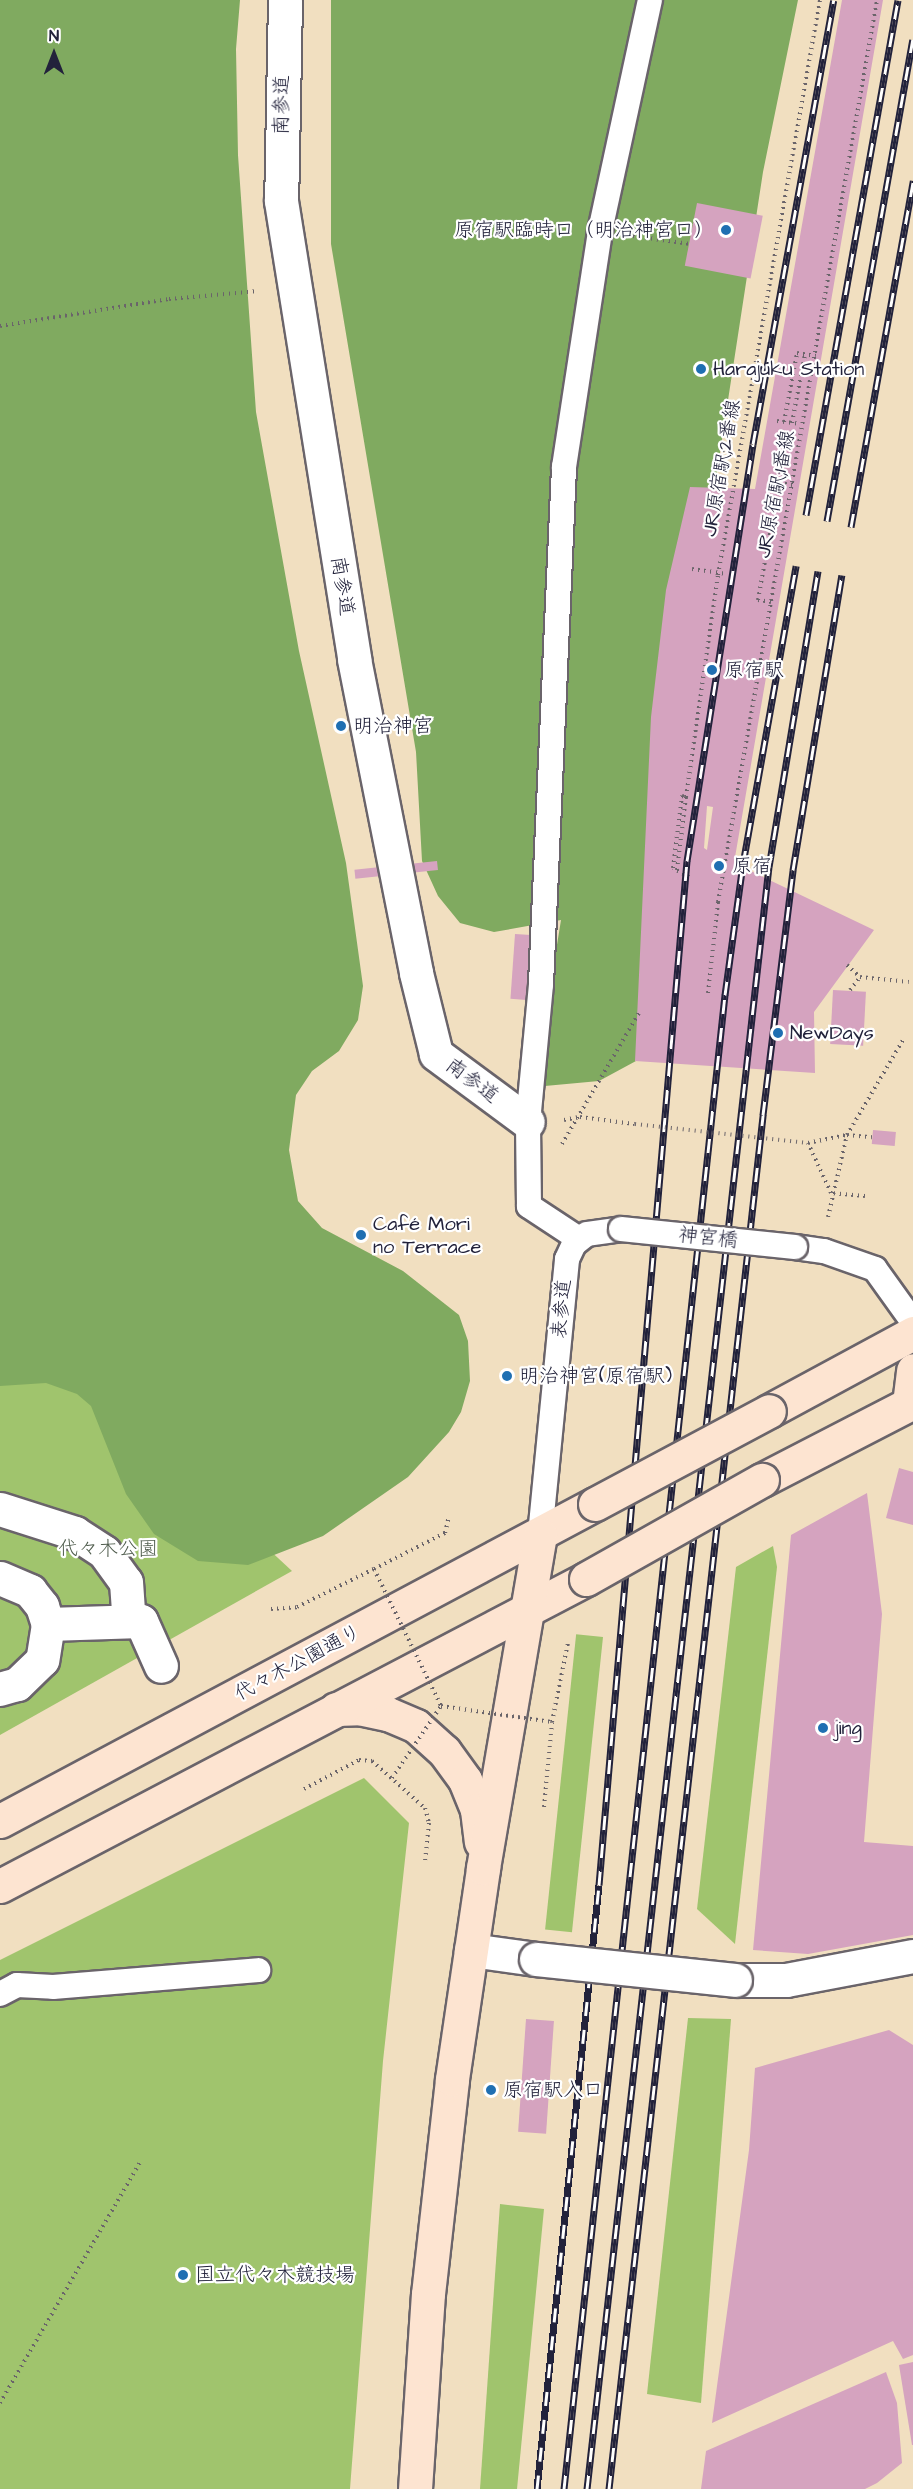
<!DOCTYPE html>
<meta charset="utf-8">
<style>
body{margin:0}
#map{position:relative;width:913px;height:2489px;overflow:hidden;background:#f1dfc0;font-family:"Architects Daughter","Klee One",sans-serif}
div>[style]{position:absolute}
[style*='--x']{left:calc(var(--x)*1px);top:calc(var(--y)*1px);width:calc(var(--w)*1px);rotate:calc(var(--a)*1deg)}
.green>*{inset:0;background:#a0c46d;transform-origin:0 0}
.forest>*{inset:0;background:#80aa60}
.building>*{inset:0;background:#d5a3bf;transform-origin:0 0}
.path>*{height:4px;margin-top:-2px;transform-origin:0;background:repeating-linear-gradient(90deg,#6a646a 0 1.5px,transparent 0 6px)}
.roads{filter:drop-shadow(2px 0 #6a646a) drop-shadow(-2px 0 #6a646a) drop-shadow(0 2px #6a646a) drop-shadow(0 -2px #6a646a)}
.lane>*{height:24px;margin:-12px;padding:0 12px;transform-origin:12px;border-radius:12px;background:#fff}
.street>*{height:33px;margin:-16.5px;padding:0 16.5px;transform-origin:16.5px;border-radius:16.5px;background:#fff}
.secondary>*{height:33px;margin:-16.5px;padding:0 16.5px;transform-origin:16.5px;border-radius:16.5px;background:#fde4d1}
.rail>*{height:7px;margin-top:-3.5px;transform-origin:0;background:repeating-linear-gradient(90deg,#fff 0 14px,#22223b 0 28px);box-sizing:border-box;border-block:2px solid #22223b}
.path-bridge>*{height:4px;margin-top:-2px;transform-origin:0;background:repeating-linear-gradient(90deg,#6a646a 0 1.5px,transparent 0 6px)}
.bridges{filter:drop-shadow(2px 0 #6a646a) drop-shadow(-2px 0 #6a646a) drop-shadow(0 2px #6a646a) drop-shadow(0 -2px #6a646a)}
.lane-bridge>*{height:24px;margin:-12px;padding:0 12px;transform-origin:12px;border-radius:12px;background:#fff}
.street-bridge>*{height:33px;margin:-16.5px;padding:0 16.5px;transform-origin:16.5px;border-radius:16.5px;background:#fff}
.secondary-bridge>*{height:33px;margin:-16.5px;padding:0 16.5px;transform-origin:16.5px;border-radius:16.5px;background:#fde4d1}
.dots>*{width:16px;height:16px;translate:-50% -50%;box-sizing:border-box;border:3px solid #fff;border-radius:50%}
span{translate:-50% -50%;white-space:nowrap;text-align:center;line-height:1.15;-webkit-text-stroke:4.5px #fff;paint-order:stroke}
.street-label{font-size:20px;color:#22223b}
.poi-label{font-size:20px;color:#22223b}
.right{translate:-100% -50%;text-align:right}
.left{translate:0 -50%;text-align:left}
.park-label{font-size:20px;color:#4e5b4c}
.north{position:absolute;left:24px;top:24px;width:60px;height:60px;-webkit-text-stroke:4px #fff;paint-order:stroke;rotate:0deg;font-size:16px;font-weight:700;line-height:24px;text-align:center;color:#22223b}
.north::after{content:'';display:block;margin:auto;width:21px;height:27px;background:#22223b;clip-path:polygon(50% 0,100% 100%,50% 72%,0 100%)}
</style>
<div id="map">
<div class="green">
<i style="clip-path:polygon(0 1301px,292px 1571px,0 1735px)"></i>
<i style="clip-path:polygon(773px 1546px,777px 1567px,735px 1944px,697px 1909px,736px 1567px)"></i>
<i style="left:603px;top:1637px;width:297px;height:27px;rotate:96deg"></i>
<i style="clip-path:polygon(364px 1778px,409px 1823px,383px 2061px,350px 2489px,0 2489px,0 1960px)"></i>
<i style="clip-path:polygon(688px 2018px,731px 2019px,701px 2403px,647px 2394px)"></i>
<i style="clip-path:polygon(500px 2204px,544px 2209px,517px 2489px,480px 2489px)"></i>
</div>
<div class="forest">
<i style="clip-path:polygon(0 0,240px 0,236px 49px,238px 155px,256px 412px,299px 651px,346px 863px,363px 986px,358px 1020px,339px 1051px,312px 1071px,296px 1095px,289px 1150px,298px 1201px,322px 1228px,403px 1271px,459px 1315px,468px 1341px,470px 1381px,461px 1412px,449px 1432px,408px 1477px,323px 1536px,248px 1565px,198px 1561px,154px 1534px,126px 1494px,91px 1406px,77px 1394px,46px 1383px,0 1386px)"></i>
<i style="clip-path:polygon(331px 0,798px 0,763px 172px,667px 798px,660px 1048px,599px 1081px,534px 1087px,561px 920px,494px 932px,460px 923px,438px 896px,422px 861px,416px 752px,331px 244px)"></i>
</div>
<div class="building">
<i style="clip-path:polygon(evenodd,842px 0,883px 0,734px 863px,874px 930px,814px 1012px,815px 1073px,635px 1061px,651px 717px,666px 590px,690px 487px,755px 489px,842px 0,707px 806px,713px 807px,707px 850px,704px 848px,707px 806px)"></i>
<i style="left:697px;top:203px;width:67px;height:64px;rotate:11deg"></i>
<i style="left:437px;top:861px;width:9px;height:83px;rotate:84deg"></i>
<i style="left:515px;top:934px;width:16px;height:65px;rotate:4deg"></i>
<i style="left:833px;top:990px;width:33px;height:54px;rotate:3deg"></i>
<i style="left:873px;top:1130px;width:23px;height:14px;rotate:5deg"></i>
<i style="clip-path:polygon(899px 1468px,913px 1472px,913px 1525px,886px 1518px)"></i>
<i style="clip-path:polygon(867px 1493px,882px 1614px,864px 1842px,913px 1846px,913px 1935px,808px 1954px,753px 1950px,791px 1535px)"></i>
<i style="left:526px;top:2019px;width:28px;height:113px;rotate:4deg"></i>
<i style="clip-path:polygon(889px 2030px,913px 2045px,913px 2355px,903px 2359px,893px 2341px,712px 2423px,749px 2150px,755px 2068px)"></i>
<i style="clip-path:polygon(913px 2362px,913px 2445px,912px 2445px,899px 2365px)"></i>
<i style="clip-path:polygon(886px 2372px,897px 2403px,902px 2463px,877px 2483px,865px 2489px,701px 2489px,706px 2451px)"></i>
</div>
<div class="path">
<i style="--x:633;--y:236;--w:58;--a:8"></i>
<i style="--x:0;--y:326;--w:171;--a:-9.1"></i>
<i style="--x:169;--y:299;--w:89;--a:-5.1"></i>
<i style="--x:777;--y:421;--w:24;--a:7"></i>
<i style="--x:784;--y:422;--w:70;--a:-79.3"></i>
<i style="--x:797;--y:353;--w:19;--a:9"></i>
<i style="--x:792;--y:423;--w:70;--a:-79.3"></i>
<i style="--x:692;--y:569;--w:34;--a:8"></i>
<i style="--x:771;--y:602;--w:13;--a:-171"></i>
<i style="--x:758;--y:600;--w:119;--a:-79.8"></i>
<i style="--x:779;--y:483;--w:14;--a:8"></i>
<i style="--x:677;--y:870;--w:74;--a:-83"></i>
<i style="--x:689;--y:877;--w:18;--a:-151"></i>
<i style="--x:673;--y:868;--w:73;--a:-82.9"></i>
<i style="--x:682;--y:796;--w:4;--a:14"></i>
<i style="--x:686;--y:797;--w:224;--a:-81.8"></i>
<i style="--x:718;--y:575;--w:584;--a:-79.94"></i>
<i style="--x:847;--y:965;--w:18;--a:43"></i>
<i style="--x:860;--y:977;--w:49;--a:5.8"></i>
<i style="--x:850;--y:990;--w:16;--a:-52"></i>
<i style="--x:708;--y:993;--w:92;--a:-83.7"></i>
<i style="--x:718;--y:902;--w:916;--a:-80"></i>
<i style="--x:564;--y:1120;--w:16;--a:-11"></i>
<i style="--x:580;--y:1117;--w:55;--a:7.3"></i>
<i style="--x:562;--y:1144;--w:152;--a:-59.6"></i>
<i style="--x:865;--y:1196;--w:34;--a:-175"></i>
<i style="--x:831;--y:1193;--w:55;--a:-114.7"></i>
<i style="--x:808;--y:1143;--w:40;--a:-12"></i>
<i style="--x:847;--y:1135;--w:25;--a:5"></i>
<i style="--x:828;--y:1217;--w:84;--a:-77"></i>
<i style="--x:847;--y:1135;--w:110;--a:-59.5"></i>
<i style="--x:271;--y:1609;--w:26;--a:-4"></i>
<i style="--x:297;--y:1607;--w:86;--a:-26.3"></i>
<i style="--x:374;--y:1569;--w:80;--a:-26.9"></i>
<i style="--x:445;--y:1533;--w:17;--a:-77"></i>
<i style="--x:304;--y:1789;--w:62;--a:-27.8"></i>
<i style="--x:359;--y:1760;--w:13;--a:4"></i>
<i style="--x:372;--y:1761;--w:71;--a:41.6"></i>
<i style="--x:425;--y:1808;--w:16;--a:75"></i>
<i style="--x:429;--y:1823;--w:38;--a:96"></i>
<i style="--x:544;--y:1807;--w:85;--a:-84.6"></i>
<i style="--x:552;--y:1722;--w:81;--a:-78.6"></i>
<i style="--x:0;--y:2403;--w:279;--a:-59.8"></i>
</div>
<div class="roads">
<div class="lane">
<i style="--x:579;--y:1239;--w:60;--a:-146.6"></i>
<i style="--x:529;--y:1206;--w:84;--a:-90.7"></i>
<i style="--x:528;--y:1122;--w:139;--a:-84.6"></i>
<i style="--x:541;--y:984;--w:518;--a:-87.45"></i>
<i style="--x:564;--y:467;--w:239;--a:-81.3"></i>
<i style="--x:600;--y:231;--w:236;--a:-77.8"></i>
<i style="--x:795;--y:1247;--w:29;--a:8"></i>
<i style="--x:824;--y:1251;--w:54;--a:19.4"></i>
<i style="--x:875;--y:1269;--w:65;--a:54.4"></i>
<i style="--x:540;--y:1535;--w:277;--a:-84.4"></i>
<i style="--x:567;--y:1259;--w:17;--a:-65"></i>
<i style="--x:574;--y:1244;--w:16;--a:-38"></i>
<i style="--x:587;--y:1234;--w:34;--a:-8"></i>
<i style="--x:0;--y:1994;--w:19;--a:-28"></i>
<i style="--x:17;--y:1985;--w:36;--a:3"></i>
<i style="--x:53;--y:1987;--w:206;--a:-4.7"></i>
</div>
<div class="street">
<i style="--x:285;--y:0;--w:201;--a:91.1"></i>
<i style="--x:281;--y:201;--w:464;--a:80.9"></i>
<i style="--x:354;--y:659;--w:320;--a:78.8"></i>
<i style="--x:416;--y:973;--w:83;--a:76.1"></i>
<i style="--x:436;--y:1054;--w:114;--a:36.5"></i>
<i style="--x:0;--y:1509;--w:79;--a:17.7"></i>
<i style="--x:75;--y:1533;--w:35;--a:33"></i>
<i style="--x:104;--y:1552;--w:37;--a:54"></i>
<i style="--x:126;--y:1582;--w:39;--a:86"></i>
<i style="--x:0;--y:1578;--w:33;--a:23"></i>
<i style="--x:30;--y:1591;--w:19;--a:51"></i>
<i style="--x:42;--y:1606;--w:19;--a:72"></i>
<i style="--x:48;--y:1624;--w:36;--a:99"></i>
<i style="--x:42;--y:1660;--w:35;--a:136"></i>
<i style="--x:17;--y:1684;--w:18;--a:164"></i>
<i style="--x:48;--y:1624;--w:93;--a:-1.8"></i>
<i style="--x:141;--y:1621;--w:49;--a:66"></i>
<i style="--x:471;--y:1950;--w:66;--a:7.9"></i>
<i style="--x:735;--y:1980;--w:51;--a:0"></i>
<i style="--x:786;--y:1980;--w:129;--a:-10.7"></i>
</div>
<div class="secondary">
<i style="--x:909;--y:1404;--w:34;--a:-83"></i>
<i style="--x:769;--y:1411;--w:164;--a:-28.4"></i>
<i style="--x:762;--y:1480;--w:170;--a:-27.3"></i>
<i style="--x:336;--y:1709;--w:23;--a:-2"></i>
<i style="--x:359;--y:1708;--w:30;--a:12"></i>
<i style="--x:388;--y:1714;--w:30;--a:23"></i>
<i style="--x:416;--y:1726;--w:38;--a:42"></i>
<i style="--x:444;--y:1751;--w:36;--a:54"></i>
<i style="--x:465;--y:1780;--w:32;--a:68"></i>
<i style="--x:477;--y:1810;--w:32;--a:83"></i>
<i style="--x:0;--y:1821;--w:674;--a:-28.05"></i>
<i style="--x:0;--y:1886;--w:662;--a:-27.65"></i>
<i style="--x:415;--y:2489;--w:195;--a:-86.2"></i>
<i style="--x:428;--y:2294;--w:216;--a:-83.6"></i>
<i style="--x:452;--y:2079;--w:213;--a:-81.6"></i>
<i style="--x:483;--y:1868;--w:338;--a:-80.3"></i>
</div>
</div>
<div class="rail">
<i style="--x:806;--y:515;--w:523;--a:-79.87"></i>
<i style="--x:827;--y:521;--w:489;--a:-79.9"></i>
<i style="--x:851;--y:527;--w:352;--a:-79.8"></i>
<i style="--x:537;--y:2489;--w:607;--a:-84.14"></i>
<i style="--x:599;--y:1885;--w:1028;--a:-85.09"></i>
<i style="--x:687;--y:861;--w:422;--a:-81"></i>
<i style="--x:753;--y:444;--w:451;--a:-79.7"></i>
<i style="--x:564;--y:2489;--w:1503;--a:-83.85"></i>
<i style="--x:725;--y:995;--w:132;--a:-82.2"></i>
<i style="--x:743;--y:864;--w:303;--a:-79.9"></i>
<i style="--x:587;--y:2489;--w:1632;--a:-83.6"></i>
<i style="--x:769;--y:867;--w:300;--a:-80.6"></i>
<i style="--x:609;--y:2489;--w:1383;--a:-83.6"></i>
<i style="--x:763;--y:1115;--w:247;--a:-83"></i>
<i style="--x:793;--y:870;--w:299;--a:-80.6"></i>
</div>
<div class="path-bridge">
<i style="--x:635;--y:1124;--w:174;--a:6.3"></i>
<i style="--x:374;--y:1569;--w:153;--a:63.9"></i>
<i style="--x:441;--y:1706;--w:112;--a:8.2"></i>
<i style="--x:392;--y:1778;--w:87;--a:-55.8"></i>
</div>
<div class="bridges">
<div class="lane-bridge">
<i style="--x:621;--y:1229;--w:175;--a:5.9"></i>
</div>
<div class="street-bridge">
<i style="--x:536;--y:1959;--w:200;--a:6"></i>
</div>
<div class="secondary-bridge">
<i style="--x:595;--y:1504;--w:197;--a:-28.1"></i>
<i style="--x:586;--y:1579;--w:202;--a:-29.4"></i>
</div>
</div>
<div class="dots">
<i style="left:726px;top:230px;background:#1f6fb2"></i>
<i style="left:701px;top:369px;background:#1f6fb2"></i>
<i style="left:712px;top:670px;background:#1f6fb2"></i>
<i style="left:341px;top:726px;background:#1f6fb2"></i>
<i style="left:719px;top:866px;background:#1f6fb2"></i>
<i style="left:778px;top:1033px;background:#1f6fb2"></i>
<i style="left:361px;top:1235px;background:#1f6fb2"></i>
<i style="left:507px;top:1376px;background:#1f6fb2"></i>
<i style="left:823px;top:1728px;background:#1f6fb2"></i>
<i style="left:491px;top:2090px;background:#1f6fb2"></i>
<i style="left:183px;top:2275px;background:#1f6fb2"></i>
</div>
<div class="street-label">
<span style="left:282px;top:105px;rotate:-89deg">南参道</span>
<span style="left:722px;top:468px;rotate:-80deg">JR原宿駅;2番線</span>
<span style="left:776px;top:494px;rotate:-79deg">JR原宿駅;1番線</span>
<span style="left:342px;top:586px;rotate:81deg">南参道</span>
<span style="left:472px;top:1081px;rotate:37deg">南参道</span>
<span style="left:708px;top:1238px;rotate:6deg">神宮橋</span>
<span style="left:562px;top:1309px;rotate:-85deg">表参道</span>
<span style="left:298px;top:1663px;rotate:-28deg">代々木公園通り</span>
</div>
<div class="poi-label">
<span class="right" style="left:714px;top:230px">原宿駅臨時口（明治神宮口）</span>
<span class="left" style="left:713px;top:369px">Harajuku Station</span>
<span class="left" style="left:724px;top:670px">原宿駅</span>
<span class="left" style="left:353px;top:726px">明治神宮</span>
<span class="left" style="left:732px;top:866px">原宿</span>
<span class="left" style="left:790px;top:1033px">NewDays</span>
<span class="left" style="left:373px;top:1236px">Café Mori<br>no Terrace</span>
<span class="left" style="left:519px;top:1376px">明治神宮(原宿駅)</span>
<span class="left" style="left:835px;top:1728px">jing</span>
<span class="left" style="left:503px;top:2090px">原宿駅入口</span>
<span class="left" style="left:195px;top:2275px">国立代々木競技場</span>
</div>
<div class="park-label">
<span style="left:108px;top:1549px">代々木公園</span>
</div>
<div class="north">N</div>
</div>
